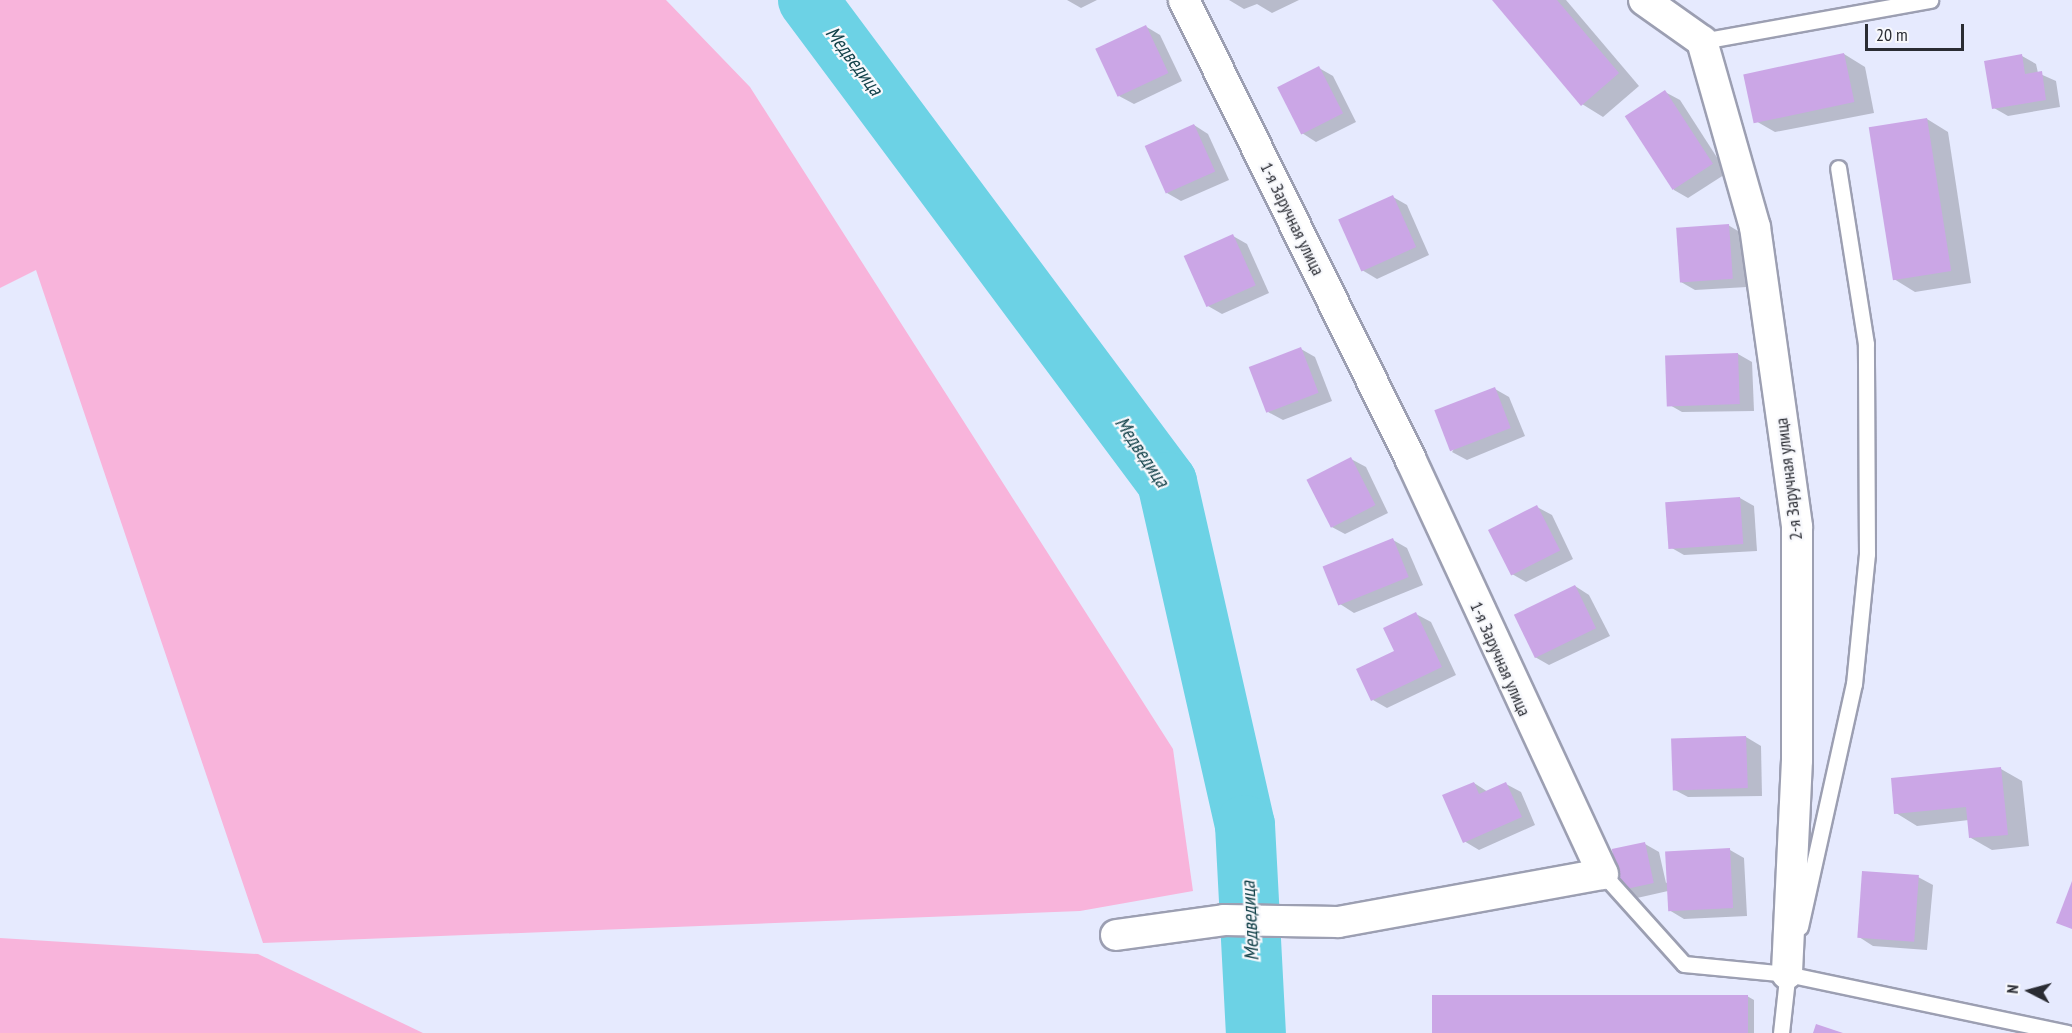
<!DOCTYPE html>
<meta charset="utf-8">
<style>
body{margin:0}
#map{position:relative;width:2072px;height:1033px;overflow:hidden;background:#e6eafe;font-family:"PT Sans Narrow",sans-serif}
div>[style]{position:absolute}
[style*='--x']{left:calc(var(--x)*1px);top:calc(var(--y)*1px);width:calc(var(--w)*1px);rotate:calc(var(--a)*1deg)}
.green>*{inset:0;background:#f8b4db}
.shadow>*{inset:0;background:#0003}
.river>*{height:60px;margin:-30px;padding:0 30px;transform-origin:30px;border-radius:30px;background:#6cd2e5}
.building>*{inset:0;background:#cba6e6;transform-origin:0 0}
.roads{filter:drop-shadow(2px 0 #9c9fb2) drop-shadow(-2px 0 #9c9fb2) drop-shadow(0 2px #9c9fb2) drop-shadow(0 -2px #9c9fb2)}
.service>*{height:15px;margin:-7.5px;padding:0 7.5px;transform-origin:7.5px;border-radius:7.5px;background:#fff}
.minor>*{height:30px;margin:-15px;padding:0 15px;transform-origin:15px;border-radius:15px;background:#fff}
span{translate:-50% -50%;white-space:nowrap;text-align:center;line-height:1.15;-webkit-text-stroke:4.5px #f7f8fc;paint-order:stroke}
.street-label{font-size:18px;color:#2a2c33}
.water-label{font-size:20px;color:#124149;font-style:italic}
.north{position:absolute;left:2000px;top:961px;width:60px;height:60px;-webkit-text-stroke:4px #f7f8fc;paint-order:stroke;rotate:276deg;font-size:16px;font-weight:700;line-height:24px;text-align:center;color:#2a2c33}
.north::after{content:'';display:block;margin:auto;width:21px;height:27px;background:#2a2c33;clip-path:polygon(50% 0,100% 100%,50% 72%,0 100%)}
.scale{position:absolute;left:1865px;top:24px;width:99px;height:27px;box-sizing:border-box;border:3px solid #2a2c33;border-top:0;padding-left:8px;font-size:18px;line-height:21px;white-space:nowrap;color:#2a2c33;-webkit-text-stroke:4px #f7f8fc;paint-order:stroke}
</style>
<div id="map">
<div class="green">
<i style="clip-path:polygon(0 0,666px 0,750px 87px,1173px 749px,1193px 891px,1080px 911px,263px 943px,36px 270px,0 288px)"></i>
<i style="clip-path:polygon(0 938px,258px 954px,423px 1033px,0 1033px)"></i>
</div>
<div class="shadow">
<i style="clip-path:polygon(1067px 0,1097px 0,1081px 8px)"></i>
<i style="clip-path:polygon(1229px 0,1299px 0,1272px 13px,1257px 4px,1244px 9px)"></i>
<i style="clip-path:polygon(1494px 0,1566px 0,1639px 86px,1603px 117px,1582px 104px)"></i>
<i style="clip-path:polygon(1145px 26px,1160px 35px,1182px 81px,1134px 104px,1119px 96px)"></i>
<i style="clip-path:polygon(1844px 54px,1865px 67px,1874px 113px,1775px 132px,1754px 120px)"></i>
<i style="clip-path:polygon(2022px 56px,2036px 64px,2038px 73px,2056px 81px,2060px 107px,2008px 116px,1994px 108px)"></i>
<i style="clip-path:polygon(1319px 68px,1333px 76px,1356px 122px,1316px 142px,1302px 133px)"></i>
<i style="clip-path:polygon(1665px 92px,1680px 100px,1727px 173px,1688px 198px,1674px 190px)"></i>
<i style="clip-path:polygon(1927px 119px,1948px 132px,1971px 283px,1915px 292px,1894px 279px)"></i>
<i style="clip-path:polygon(1194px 125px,1208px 134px,1229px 180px,1181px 201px,1167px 193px)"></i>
<i style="clip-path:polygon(1393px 197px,1407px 205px,1429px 255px,1377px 279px,1362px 270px)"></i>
<i style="clip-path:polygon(1728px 225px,1743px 234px,1747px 287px,1695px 290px,1681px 282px)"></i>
<i style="clip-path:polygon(1233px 236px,1247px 244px,1269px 293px,1222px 314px,1208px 306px)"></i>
<i style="clip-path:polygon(1301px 349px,1315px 357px,1332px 401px,1283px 420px,1268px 412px)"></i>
<i style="clip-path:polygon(1738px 354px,1752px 362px,1754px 411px,1682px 412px,1668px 404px)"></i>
<i style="clip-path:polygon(1495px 389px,1509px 397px,1525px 436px,1467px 460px,1452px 452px)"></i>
<i style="clip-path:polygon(1351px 459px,1366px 467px,1388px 513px,1345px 534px,1330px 526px)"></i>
<i style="clip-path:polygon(1740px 498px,1754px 506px,1757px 551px,1684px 555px,1670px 547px)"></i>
<i style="clip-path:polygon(1537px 507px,1552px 515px,1573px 559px,1526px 582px,1512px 574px)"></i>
<i style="clip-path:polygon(1393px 540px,1407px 548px,1423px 585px,1354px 613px,1340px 604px)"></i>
<i style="clip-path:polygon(1575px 586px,1589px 595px,1610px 636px,1549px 665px,1535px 657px)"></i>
<i style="clip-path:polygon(1416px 614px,1431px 622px,1456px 675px,1387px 708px,1373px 700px)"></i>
<i style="clip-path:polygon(1746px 737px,1761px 746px,1762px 796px,1688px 797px,1673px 789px)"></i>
<i style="clip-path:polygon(2001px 769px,2022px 781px,2029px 846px,1992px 850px,1971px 838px,1969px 820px,1917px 826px,1896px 813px)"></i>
<i style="clip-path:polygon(1474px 783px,1488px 792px,1506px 784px,1521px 792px,1535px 825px,1479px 850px,1464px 841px)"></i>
<i style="clip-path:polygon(1645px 844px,1659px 852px,1666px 883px,1730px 850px,1744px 858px,1747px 916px,1684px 919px,1669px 910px,1668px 891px,1637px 898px,1623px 890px)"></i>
<i style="clip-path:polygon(1918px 877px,1933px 885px,1927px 950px,1873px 946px,1859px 937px)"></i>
<i style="clip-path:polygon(1747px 996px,1754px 1000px,1754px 1033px,1434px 1033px)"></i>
</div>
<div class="river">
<i style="--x:808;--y:0;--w:601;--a:53.32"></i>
<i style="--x:1167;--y:482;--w:352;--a:77.2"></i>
<i style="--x:1245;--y:825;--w:208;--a:87"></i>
</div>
<div class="building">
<i style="clip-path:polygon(1492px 0,1557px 0,1619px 73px,1581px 106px)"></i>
<i style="left:1146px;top:25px;width:53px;height:56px;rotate:65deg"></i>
<i style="left:1844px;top:53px;width:50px;height:103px;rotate:78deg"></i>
<i style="clip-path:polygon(2022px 54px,2025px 74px,2042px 71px,2046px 100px,1992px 109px,1984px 61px)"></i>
<i style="left:1319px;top:66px;width:53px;height:47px;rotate:63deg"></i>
<i style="left:1665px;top:90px;width:88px;height:48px;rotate:57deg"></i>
<i style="left:1927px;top:118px;width:155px;height:59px;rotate:81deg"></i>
<i style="left:1194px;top:124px;width:52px;height:54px;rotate:66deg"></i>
<i style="left:1393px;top:195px;width:57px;height:60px;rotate:66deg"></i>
<i style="left:1729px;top:224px;width:55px;height:53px;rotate:86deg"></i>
<i style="left:1233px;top:234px;width:56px;height:54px;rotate:66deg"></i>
<i style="left:1301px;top:347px;width:49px;height:56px;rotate:69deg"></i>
<i style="left:1738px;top:353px;width:51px;height:73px;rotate:88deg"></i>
<i style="left:1495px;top:387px;width:44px;height:65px;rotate:69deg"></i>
<i style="left:1351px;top:457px;width:54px;height:50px;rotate:63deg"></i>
<i style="left:1740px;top:497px;width:47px;height:75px;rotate:86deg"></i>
<i style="left:1537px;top:505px;width:51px;height:55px;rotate:63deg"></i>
<i style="left:1393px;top:538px;width:42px;height:76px;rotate:68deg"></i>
<i style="left:1575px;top:585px;width:48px;height:68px;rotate:64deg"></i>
<i style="clip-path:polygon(1416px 612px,1442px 667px,1371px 701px,1356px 669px,1394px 651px,1383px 628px)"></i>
<i style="left:1746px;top:736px;width:52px;height:75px;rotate:88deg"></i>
<i style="clip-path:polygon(2001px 767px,2008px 835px,1969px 838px,1966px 807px,1894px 814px,1891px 778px)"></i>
<i style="clip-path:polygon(1474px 782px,1479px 794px,1506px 782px,1522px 817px,1463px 843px,1442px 795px)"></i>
<i style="left:1645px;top:842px;width:42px;height:34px;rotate:78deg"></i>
<i style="left:1730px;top:848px;width:60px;height:65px;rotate:87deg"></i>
<i style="left:1862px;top:871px;width:57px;height:67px;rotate:4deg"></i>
<i style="clip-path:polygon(2072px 881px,2072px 929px,2056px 923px)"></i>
<i style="left:1748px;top:995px;width:38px;height:316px;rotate:90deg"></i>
<i style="clip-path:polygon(1816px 1024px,1843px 1033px,1813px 1033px)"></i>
</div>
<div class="roads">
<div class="service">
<i style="--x:1702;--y:41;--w:232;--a:-10.2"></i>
<i style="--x:1603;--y:874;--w:121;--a:48"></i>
<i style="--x:1684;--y:964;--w:103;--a:5.5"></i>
<i style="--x:1787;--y:974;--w:287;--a:11.9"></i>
<i style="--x:1800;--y:927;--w:249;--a:-77.5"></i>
<i style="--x:1854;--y:684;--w:131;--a:-84.3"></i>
<i style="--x:1867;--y:554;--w:210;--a:-90.3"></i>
<i style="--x:1866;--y:344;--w:178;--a:-99"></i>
<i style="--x:1781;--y:1033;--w:63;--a:-83.7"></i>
</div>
<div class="minor">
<i style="--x:1644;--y:0;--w:71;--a:35.3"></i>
<i style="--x:1702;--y:41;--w:193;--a:74.1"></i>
<i style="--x:1755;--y:227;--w:303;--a:82"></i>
<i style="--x:1797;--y:527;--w:233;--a:90"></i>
<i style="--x:1797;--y:760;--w:214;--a:92.7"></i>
<i style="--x:1116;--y:935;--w:109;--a:-7.9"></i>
<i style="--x:1224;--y:920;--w:114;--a:1"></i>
<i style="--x:1338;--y:922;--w:269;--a:-10.3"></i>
<i style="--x:1603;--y:874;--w:456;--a:-114.9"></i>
<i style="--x:1411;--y:460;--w:513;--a:-116.27"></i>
</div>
</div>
<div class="street-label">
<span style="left:1292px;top:219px;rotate:64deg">1-я Заручная улица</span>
<span style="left:1789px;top:479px;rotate:-97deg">2-я Заручная улица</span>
<span style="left:1500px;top:659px;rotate:66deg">1-я Заручная улица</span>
</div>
<div class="water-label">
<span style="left:854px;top:61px;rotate:53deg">Медведица</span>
<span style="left:1142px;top:452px;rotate:56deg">Медведица</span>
<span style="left:1250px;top:921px;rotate:-93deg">Медведица</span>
</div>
<div class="north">N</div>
<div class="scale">20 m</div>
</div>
